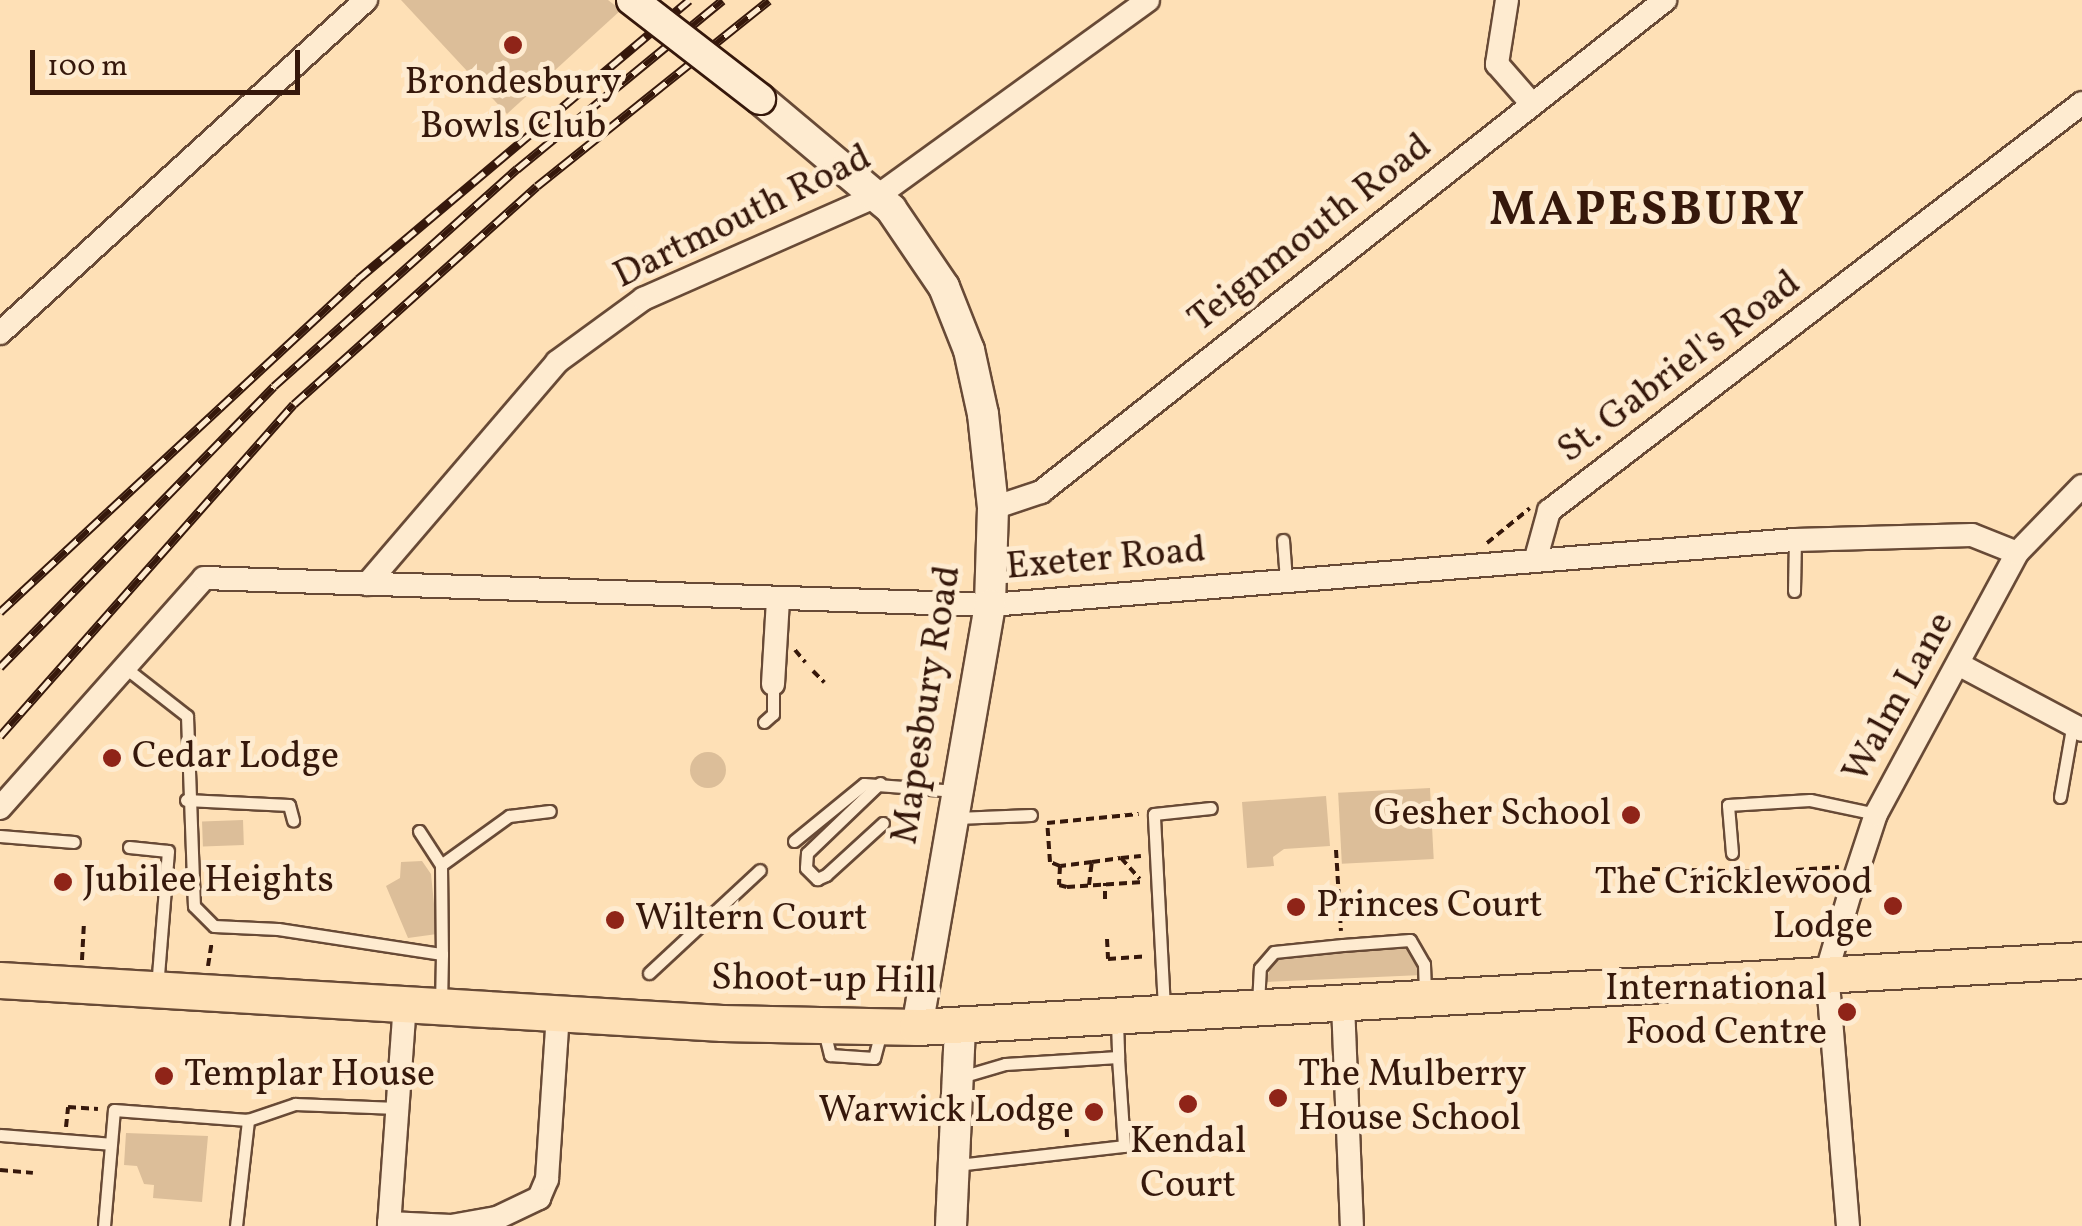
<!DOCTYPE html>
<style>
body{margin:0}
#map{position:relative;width:2082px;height:1226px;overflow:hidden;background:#fee0b6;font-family:Vollkorn,serif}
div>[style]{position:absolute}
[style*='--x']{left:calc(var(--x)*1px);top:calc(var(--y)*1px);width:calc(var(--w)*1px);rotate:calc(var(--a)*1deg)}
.green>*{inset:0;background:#dcbe99;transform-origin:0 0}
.round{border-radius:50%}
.path>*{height:4px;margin-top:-2px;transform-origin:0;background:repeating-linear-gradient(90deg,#36180b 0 8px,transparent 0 13px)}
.roads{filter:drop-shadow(2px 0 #684a36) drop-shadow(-2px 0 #684a36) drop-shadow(0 2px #684a36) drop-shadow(0 -2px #684a36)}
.lane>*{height:11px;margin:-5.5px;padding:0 5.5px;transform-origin:5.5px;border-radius:5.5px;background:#feebd0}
.street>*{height:22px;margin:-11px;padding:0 11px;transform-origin:11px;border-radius:11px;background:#feebd0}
.secondary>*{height:30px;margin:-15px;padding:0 15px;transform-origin:15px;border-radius:15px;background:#feebd0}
.primary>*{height:35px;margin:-17.5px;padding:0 17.5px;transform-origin:17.5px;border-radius:17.5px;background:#fee0b6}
.rail>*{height:9px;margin-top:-4.5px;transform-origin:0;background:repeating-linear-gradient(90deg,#feebd0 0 15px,#36180b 0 30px);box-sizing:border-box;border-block:2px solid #36180b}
.bridges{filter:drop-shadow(2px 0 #36180b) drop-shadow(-2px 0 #36180b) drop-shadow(0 2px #36180b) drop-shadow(0 -2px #36180b)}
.secondary-bridge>*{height:30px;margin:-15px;padding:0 15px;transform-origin:15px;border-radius:15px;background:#feebd0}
.dots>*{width:28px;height:28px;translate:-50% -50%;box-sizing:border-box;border:5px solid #feebd0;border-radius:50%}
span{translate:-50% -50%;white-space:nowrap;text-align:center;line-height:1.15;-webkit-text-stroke:10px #feebd0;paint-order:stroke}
.poi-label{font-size:38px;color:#36180b}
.left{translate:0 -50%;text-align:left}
.right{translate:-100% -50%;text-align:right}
.street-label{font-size:38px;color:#36180b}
.district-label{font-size:48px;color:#36180b;font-weight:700;letter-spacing:2.5px}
.scale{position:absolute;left:30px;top:50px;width:270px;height:45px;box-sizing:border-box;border:5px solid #36180b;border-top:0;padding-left:12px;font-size:30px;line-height:35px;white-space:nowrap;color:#36180b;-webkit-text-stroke:8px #feebd0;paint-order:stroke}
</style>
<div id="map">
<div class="green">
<i style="clip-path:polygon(401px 0,608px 0,621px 10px,507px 114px)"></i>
<i class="round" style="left:690px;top:752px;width:36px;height:36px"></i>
<i style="left:1430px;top:788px;width:71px;height:92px;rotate:87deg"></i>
<i style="clip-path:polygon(1326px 796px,1330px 846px,1284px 849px,1273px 857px,1274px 866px,1247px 868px,1242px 802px)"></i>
<i style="left:243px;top:820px;width:25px;height:41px;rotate:88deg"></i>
<i style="clip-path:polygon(422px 861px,431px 874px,437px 934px,408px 938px,386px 886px,400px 878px,401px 862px)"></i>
<i style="clip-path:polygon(1407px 947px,1422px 975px,1266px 982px,1271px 965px,1280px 959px)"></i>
<i style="clip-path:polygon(126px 1133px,208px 1136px,202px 1202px,153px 1198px,154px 1185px,144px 1184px,137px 1166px,124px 1165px)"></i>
</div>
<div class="path">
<i style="--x:1487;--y:543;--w:55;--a:-39.1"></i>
<i style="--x:795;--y:650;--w:16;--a:50"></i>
<i style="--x:813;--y:671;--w:16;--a:45"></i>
<i style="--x:1336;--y:850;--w:81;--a:86.5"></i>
<i style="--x:1121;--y:858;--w:20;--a:-6"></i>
<i style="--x:1092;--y:862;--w:29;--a:-8"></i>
<i style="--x:1121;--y:858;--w:28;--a:48"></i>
<i style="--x:1060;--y:866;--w:11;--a:-158"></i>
<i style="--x:1050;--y:862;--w:39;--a:-94"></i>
<i style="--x:1047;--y:823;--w:92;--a:-5.6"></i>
<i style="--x:1652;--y:869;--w:111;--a:1.5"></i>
<i style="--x:1796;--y:870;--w:43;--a:-4"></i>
<i style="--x:1089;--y:885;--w:23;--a:-83"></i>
<i style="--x:1092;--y:862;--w:32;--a:173"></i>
<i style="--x:1060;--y:866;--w:19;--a:93"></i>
<i style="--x:1059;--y:885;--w:8;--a:14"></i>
<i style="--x:1067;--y:887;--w:76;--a:-3.8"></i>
<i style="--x:1105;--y:899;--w:16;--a:-90"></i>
<i style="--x:1107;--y:939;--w:20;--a:87"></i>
<i style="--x:1108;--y:959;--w:39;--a:-4"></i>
<i style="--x:82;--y:960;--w:35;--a:-87"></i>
<i style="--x:208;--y:966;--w:25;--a:-81"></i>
<i style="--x:66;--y:1127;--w:20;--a:-84"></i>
<i style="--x:68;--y:1107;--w:30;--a:4"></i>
<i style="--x:1067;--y:1137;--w:31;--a:-92"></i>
<i style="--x:1066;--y:1106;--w:10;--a:-29"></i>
<i style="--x:0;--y:1170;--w:33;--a:5"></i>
</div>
<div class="roads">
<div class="lane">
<i style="--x:1283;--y:540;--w:40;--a:85.7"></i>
<i style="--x:1794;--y:591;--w:51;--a:-88.9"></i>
<i style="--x:123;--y:666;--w:81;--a:38"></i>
<i style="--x:187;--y:716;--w:190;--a:87.9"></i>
<i style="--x:194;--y:906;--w:28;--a:45"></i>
<i style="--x:214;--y:926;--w:64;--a:2.7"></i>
<i style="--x:278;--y:929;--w:166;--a:8.7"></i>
<i style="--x:442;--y:954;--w:50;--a:91.1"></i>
<i style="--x:764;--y:722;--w:12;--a:-42"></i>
<i style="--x:773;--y:714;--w:30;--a:-90"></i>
<i style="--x:880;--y:783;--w:101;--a:136.2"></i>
<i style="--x:807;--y:853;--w:15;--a:94"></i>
<i style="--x:806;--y:868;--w:16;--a:45"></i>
<i style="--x:817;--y:879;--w:10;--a:-24"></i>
<i style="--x:826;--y:875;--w:77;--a:-42.4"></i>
<i style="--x:2060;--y:797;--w:70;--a:-80.1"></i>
<i style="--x:186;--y:800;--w:103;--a:2.8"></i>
<i style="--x:289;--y:805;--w:16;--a:75"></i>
<i style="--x:956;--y:818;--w:75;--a:-2.3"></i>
<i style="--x:419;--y:831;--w:40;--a:57.1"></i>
<i style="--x:441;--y:865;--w:89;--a:89.4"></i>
<i style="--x:0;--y:836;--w:74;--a:4.6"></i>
<i style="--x:794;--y:841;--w:90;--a:-39.2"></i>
<i style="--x:864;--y:784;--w:92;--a:4.4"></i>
<i style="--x:129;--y:847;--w:39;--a:6"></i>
<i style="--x:168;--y:851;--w:136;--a:94.6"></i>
<i style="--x:1732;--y:853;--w:48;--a:-94.8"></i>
<i style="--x:1728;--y:805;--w:82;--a:-3.5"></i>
<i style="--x:1810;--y:800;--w:67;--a:12"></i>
<i style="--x:441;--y:865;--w:84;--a:-35.8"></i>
<i style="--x:509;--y:816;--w:41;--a:-7"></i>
<i style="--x:649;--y:973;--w:151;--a:-42.9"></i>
<i style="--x:1258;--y:1004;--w:36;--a:-87"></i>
<i style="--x:1260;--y:968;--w:21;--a:-49"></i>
<i style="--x:1274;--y:952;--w:69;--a:-5.8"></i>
<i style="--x:1343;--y:945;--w:67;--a:-4.3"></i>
<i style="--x:1410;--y:940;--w:28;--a:60"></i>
<i style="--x:1424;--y:964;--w:29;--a:88"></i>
<i style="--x:1164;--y:1008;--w:194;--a:-93"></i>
<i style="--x:1154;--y:814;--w:57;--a:-6"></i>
<i style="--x:1117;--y:1022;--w:35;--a:88"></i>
<i style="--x:824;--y:1031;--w:25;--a:76"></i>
<i style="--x:830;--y:1055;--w:44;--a:3.9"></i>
<i style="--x:874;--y:1058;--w:27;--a:-75"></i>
<i style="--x:0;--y:1135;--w:111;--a:4.6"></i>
<i style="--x:957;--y:1165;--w:168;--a:-6.5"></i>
<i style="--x:1124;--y:1146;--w:89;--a:-93.9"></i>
<i style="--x:1118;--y:1057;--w:113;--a:176.5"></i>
<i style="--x:1005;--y:1064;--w:46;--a:163.5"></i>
<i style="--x:104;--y:1226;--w:116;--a:-85.1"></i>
<i style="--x:114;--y:1110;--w:134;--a:4.3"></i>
<i style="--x:248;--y:1120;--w:50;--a:-18.8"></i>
<i style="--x:295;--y:1104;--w:102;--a:2.2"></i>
<i style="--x:236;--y:1226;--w:107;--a:-83.5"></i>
</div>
<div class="street">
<i style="--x:1507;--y:0;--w:65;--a:98.9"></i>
<i style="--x:1497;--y:64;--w:53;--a:48.8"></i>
<i style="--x:0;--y:333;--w:495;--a:-42.3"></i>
<i style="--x:993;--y:508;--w:51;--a:-18.4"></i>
<i style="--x:1041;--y:492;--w:795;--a:-38.25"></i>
<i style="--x:1536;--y:558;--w:49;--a:-74.5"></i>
<i style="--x:1549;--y:511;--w:671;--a:-37.43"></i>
<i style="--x:367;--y:584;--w:292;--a:-49.4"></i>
<i style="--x:557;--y:362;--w:107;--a:-36.2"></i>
<i style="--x:643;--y:299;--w:258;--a:-23.8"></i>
<i style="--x:879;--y:195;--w:332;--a:-35.9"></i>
<i style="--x:1960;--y:665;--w:138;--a:28"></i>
<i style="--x:773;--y:684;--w:83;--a:-86.6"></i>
<i style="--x:0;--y:808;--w:307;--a:-48.4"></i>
<i style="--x:204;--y:578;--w:786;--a:1.97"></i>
<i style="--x:990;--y:605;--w:808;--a:-4.62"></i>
<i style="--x:1795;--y:540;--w:177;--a:-1.6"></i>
<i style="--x:1972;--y:535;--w:48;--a:21.8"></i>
<i style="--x:1343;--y:1004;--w:222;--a:87.7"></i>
<i style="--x:389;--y:1223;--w:62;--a:2.8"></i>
<i style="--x:451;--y:1226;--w:47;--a:-9.9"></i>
<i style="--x:497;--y:1218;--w:47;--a:-25.5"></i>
<i style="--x:539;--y:1198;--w:21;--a:-67"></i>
<i style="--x:547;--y:1179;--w:164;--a:-86.2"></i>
<i style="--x:389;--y:1226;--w:222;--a:-85.9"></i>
<i style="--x:1848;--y:1226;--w:256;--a:-94.7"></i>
<i style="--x:1827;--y:971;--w:81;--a:-73.6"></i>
<i style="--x:1850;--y:893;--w:83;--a:-71.8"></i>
<i style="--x:1876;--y:814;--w:297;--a:-61.6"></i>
<i style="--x:2017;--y:553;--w:93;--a:-45.9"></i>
</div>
<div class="secondary">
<i style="--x:760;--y:99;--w:171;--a:40"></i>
<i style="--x:891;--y:209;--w:94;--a:55.8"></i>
<i style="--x:944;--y:287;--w:68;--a:68.4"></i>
<i style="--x:969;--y:350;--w:66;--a:77.7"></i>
<i style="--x:983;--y:414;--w:95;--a:83.9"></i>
<i style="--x:993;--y:508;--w:97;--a:91.8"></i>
<i style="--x:990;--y:605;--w:428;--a:99.8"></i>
<i style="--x:951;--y:1226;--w:200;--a:-87.4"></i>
</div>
<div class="primary">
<i style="--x:0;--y:980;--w:723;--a:3.41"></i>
<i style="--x:722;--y:1023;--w:195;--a:1.2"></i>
<i style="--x:917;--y:1027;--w:1167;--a:-3.29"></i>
</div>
</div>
<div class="rail">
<i style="--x:0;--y:612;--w:489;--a:-42.9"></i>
<i style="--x:358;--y:279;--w:433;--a:-40.1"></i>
<i style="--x:0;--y:667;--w:392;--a:-45.7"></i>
<i style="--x:274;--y:386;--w:326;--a:-41.8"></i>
<i style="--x:517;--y:169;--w:266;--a:-39.4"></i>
<i style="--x:0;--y:736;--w:443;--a:-48.5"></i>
<i style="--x:294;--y:404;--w:326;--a:-41.9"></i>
<i style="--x:537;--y:186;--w:297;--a:-38.7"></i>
</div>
<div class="bridges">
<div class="secondary-bridge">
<i style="--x:632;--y:0;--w:162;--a:37.7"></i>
</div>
</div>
<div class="dots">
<i style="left:513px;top:45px;background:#8f2418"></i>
<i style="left:112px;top:758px;background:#8f2418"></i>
<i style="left:1631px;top:815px;background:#8f2418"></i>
<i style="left:63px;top:882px;background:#8f2418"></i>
<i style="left:1893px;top:906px;background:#8f2418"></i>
<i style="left:1296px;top:907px;background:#8f2418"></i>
<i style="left:615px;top:920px;background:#8f2418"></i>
<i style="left:1847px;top:1012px;background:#8f2418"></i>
<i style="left:164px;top:1076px;background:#8f2418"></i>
<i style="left:1278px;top:1098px;background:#8f2418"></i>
<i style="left:1188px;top:1104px;background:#8f2418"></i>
<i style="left:1094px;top:1112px;background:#8f2418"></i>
</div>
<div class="poi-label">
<span style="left:513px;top:106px">Brondesbury<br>Bowls Club</span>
<span class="left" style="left:132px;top:758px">Cedar Lodge</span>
<span class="right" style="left:1611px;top:815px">Gesher School</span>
<span class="left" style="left:83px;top:882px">Jubilee Heights</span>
<span class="right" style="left:1873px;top:906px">The Cricklewood<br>Lodge</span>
<span class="left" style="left:1316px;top:907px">Princes Court</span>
<span class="left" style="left:635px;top:920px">Wiltern Court</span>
<span class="right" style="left:1827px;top:1012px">International<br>Food Centre</span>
<span class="left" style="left:184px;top:1076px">Templar House</span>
<span class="left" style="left:1298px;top:1098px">The Mulberry<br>House School</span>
<span class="right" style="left:1074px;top:1112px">Warwick Lodge</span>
<span style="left:1188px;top:1165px">Kendal<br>Court</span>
</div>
<div class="street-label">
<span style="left:743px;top:218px;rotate:-26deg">Dartmouth Road</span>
<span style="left:1311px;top:234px;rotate:-38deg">Teignmouth Road</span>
<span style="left:1680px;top:368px;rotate:-37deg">St. Gabriel's Road</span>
<span style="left:1106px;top:560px;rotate:-5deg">Exeter Road</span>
<span style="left:1900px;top:698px;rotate:-61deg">Walm Lane</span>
<span style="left:928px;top:705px;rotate:-81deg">Mapesbury Road</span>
<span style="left:824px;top:981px;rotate:1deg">Shoot-up Hill</span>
</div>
<div class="district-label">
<span style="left:1648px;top:212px">MAPESBURY</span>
</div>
<div class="scale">100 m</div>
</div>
